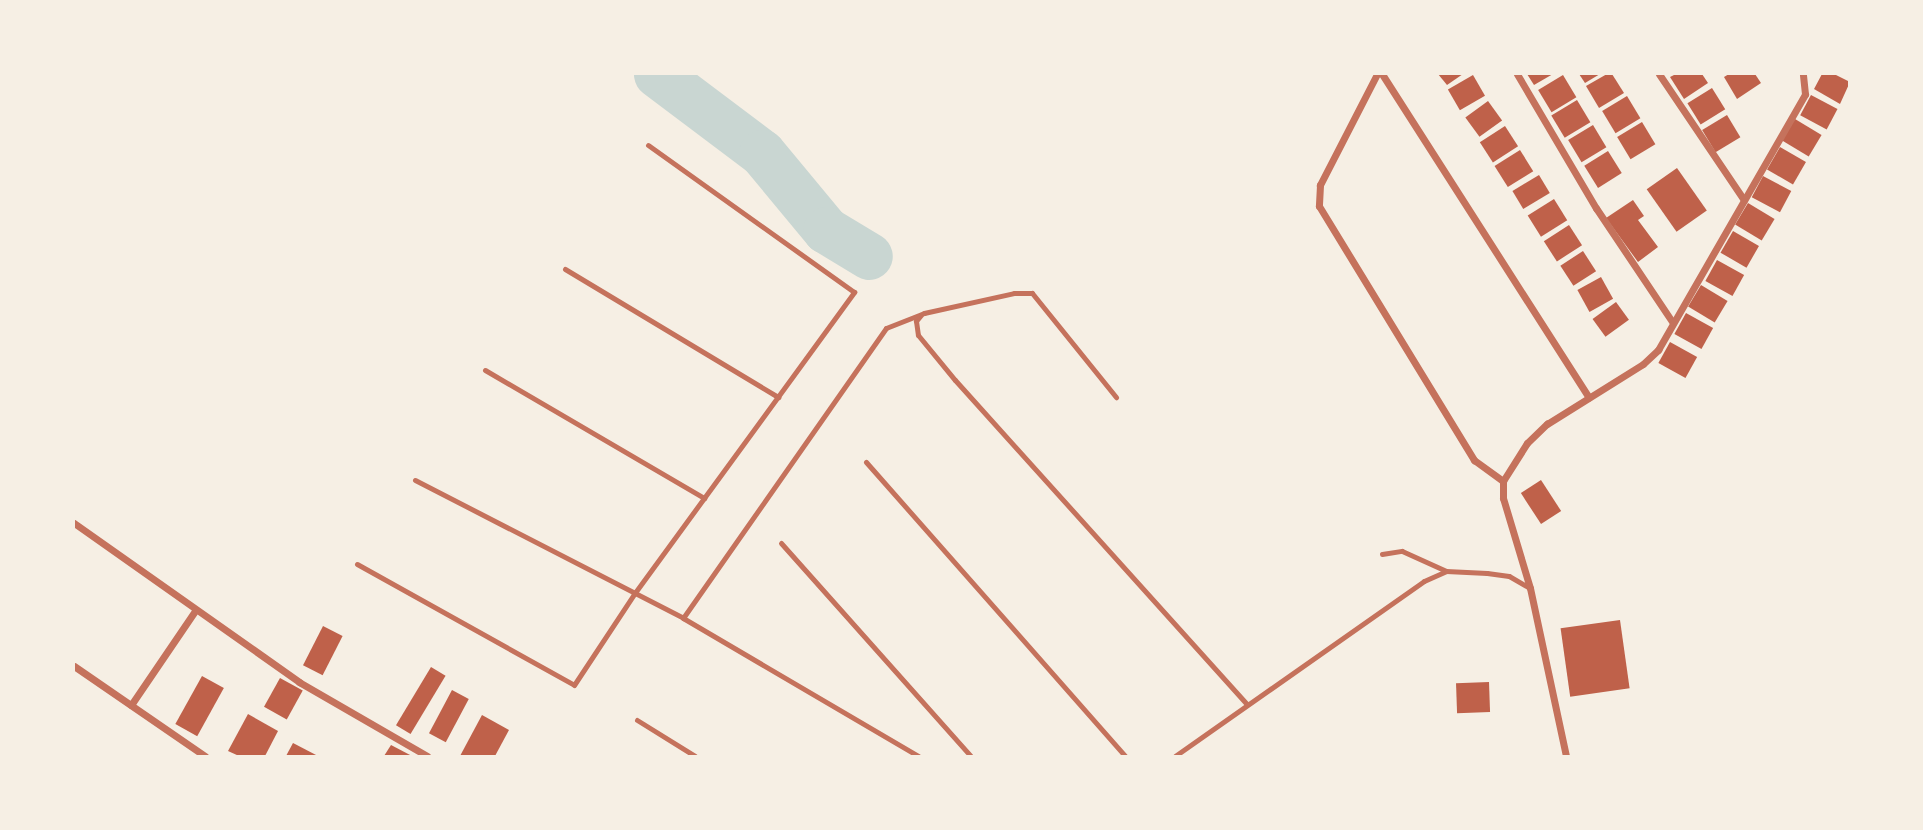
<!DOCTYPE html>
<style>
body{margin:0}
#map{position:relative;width:1923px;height:830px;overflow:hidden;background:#f6efe4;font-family:Lato,sans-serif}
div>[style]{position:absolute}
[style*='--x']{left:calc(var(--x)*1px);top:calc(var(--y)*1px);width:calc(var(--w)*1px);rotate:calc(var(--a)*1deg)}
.river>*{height:47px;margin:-23.5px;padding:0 23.5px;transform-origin:23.5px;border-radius:23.5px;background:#c9d6d2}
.building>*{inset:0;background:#bf614a;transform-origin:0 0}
.service>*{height:5px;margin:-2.5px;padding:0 2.5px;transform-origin:2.5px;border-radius:2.5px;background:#c5725c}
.minor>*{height:7px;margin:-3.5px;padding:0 3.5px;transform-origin:3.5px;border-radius:3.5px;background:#c5725c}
span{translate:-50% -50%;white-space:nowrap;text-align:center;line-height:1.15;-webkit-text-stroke:7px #f6efe4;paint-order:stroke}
.frame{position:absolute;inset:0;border:75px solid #f6efe4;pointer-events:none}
</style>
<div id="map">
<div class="river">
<i style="--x:657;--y:74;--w:131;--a:37"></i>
<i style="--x:762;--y:153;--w:100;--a:50.3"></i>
<i style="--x:826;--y:230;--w:50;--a:31.2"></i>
</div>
<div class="building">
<i style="clip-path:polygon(1438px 74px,1463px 74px,1447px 85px)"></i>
<i style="clip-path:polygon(1527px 74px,1553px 74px,1534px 85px)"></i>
<i style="clip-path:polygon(1579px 74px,1600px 74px,1585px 83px)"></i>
<i style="clip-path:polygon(1607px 74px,1612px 74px,1624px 93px,1599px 108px,1586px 86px)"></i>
<i style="clip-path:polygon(1676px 74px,1702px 74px,1708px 83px,1684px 99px,1670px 77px)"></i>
<i style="clip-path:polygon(1729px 74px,1755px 74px,1761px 83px,1737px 99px,1724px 77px)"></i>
<i style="clip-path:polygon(1822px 74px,1834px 74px,1850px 82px,1840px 104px,1814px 89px)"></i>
<i style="left:1473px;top:75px;width:24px;height:29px;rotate:60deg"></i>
<i style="left:1563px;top:75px;width:26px;height:29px;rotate:59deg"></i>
<i style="left:1712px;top:88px;width:25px;height:29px;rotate:58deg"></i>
<i style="left:1811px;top:95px;width:30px;height:23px;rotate:28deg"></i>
<i style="left:1627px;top:96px;width:26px;height:29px;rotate:59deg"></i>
<i style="left:1577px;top:100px;width:26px;height:30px;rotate:59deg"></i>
<i style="left:1488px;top:101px;width:24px;height:28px;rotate:54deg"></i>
<i style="left:1727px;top:115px;width:26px;height:29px;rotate:59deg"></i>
<i style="left:1795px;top:119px;width:31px;height:25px;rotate:31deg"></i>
<i style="left:1642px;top:122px;width:26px;height:29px;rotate:59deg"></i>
<i style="left:1593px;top:125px;width:26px;height:29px;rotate:59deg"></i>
<i style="left:1505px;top:126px;width:24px;height:30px;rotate:57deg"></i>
<i style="left:1780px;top:147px;width:30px;height:26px;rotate:30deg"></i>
<i style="left:1520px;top:150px;width:25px;height:30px;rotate:58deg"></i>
<i style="left:1608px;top:151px;width:26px;height:28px;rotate:58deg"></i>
<i style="left:1677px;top:168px;width:52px;height:37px;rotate:55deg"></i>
<i style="left:1539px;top:175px;width:21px;height:31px;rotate:59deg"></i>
<i style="left:1763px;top:176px;width:32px;height:24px;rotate:28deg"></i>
<i style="left:1554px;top:199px;width:25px;height:31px;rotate:58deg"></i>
<i style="clip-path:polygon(1633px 200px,1644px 216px,1638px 220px,1658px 247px,1638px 262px,1606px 218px)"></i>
<i style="left:1748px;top:203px;width:31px;height:25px;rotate:31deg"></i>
<i style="left:1569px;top:225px;width:24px;height:30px;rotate:57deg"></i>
<i style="left:1733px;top:231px;width:30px;height:25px;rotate:30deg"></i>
<i style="left:1583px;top:251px;width:24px;height:27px;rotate:57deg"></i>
<i style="left:1717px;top:260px;width:31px;height:24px;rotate:29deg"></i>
<i style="left:1601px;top:277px;width:25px;height:27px;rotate:61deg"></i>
<i style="left:1701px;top:285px;width:31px;height:25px;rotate:31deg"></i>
<i style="left:1616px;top:302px;width:22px;height:29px;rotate:54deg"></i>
<i style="left:1686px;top:313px;width:31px;height:24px;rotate:29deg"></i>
<i style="left:1670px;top:342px;width:31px;height:24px;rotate:29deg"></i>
<i style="left:1541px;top:480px;width:37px;height:24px;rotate:57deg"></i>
<i style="left:1620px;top:620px;width:69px;height:60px;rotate:82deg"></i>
<i style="left:323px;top:626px;width:22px;height:44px;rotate:27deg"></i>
<i style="left:431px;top:667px;width:17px;height:68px;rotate:31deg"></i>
<i style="left:202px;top:676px;width:25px;height:55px;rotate:29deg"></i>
<i style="left:280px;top:678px;width:26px;height:33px;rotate:29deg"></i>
<i style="left:1489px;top:682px;width:30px;height:33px;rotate:88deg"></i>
<i style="left:452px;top:690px;width:19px;height:49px;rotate:28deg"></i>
<i style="clip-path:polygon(248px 714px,278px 731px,265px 756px,239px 756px,228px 751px)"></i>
<i style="clip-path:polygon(482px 715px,509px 730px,495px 756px,460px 756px)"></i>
<i style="clip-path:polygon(293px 743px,318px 756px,286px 756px)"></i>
<i style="clip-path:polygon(391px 745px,412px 756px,384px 756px)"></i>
</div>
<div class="service">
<i style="--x:565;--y:269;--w:249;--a:31"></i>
<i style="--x:921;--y:315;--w:8;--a:130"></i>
<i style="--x:916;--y:321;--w:14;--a:82"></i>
<i style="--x:918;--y:335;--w:58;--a:50.6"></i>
<i style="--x:955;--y:380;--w:435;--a:48"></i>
<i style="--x:485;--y:370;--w:254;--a:30.3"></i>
<i style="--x:866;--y:462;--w:392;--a:48.6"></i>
<i style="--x:415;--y:480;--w:301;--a:27.2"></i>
<i style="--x:683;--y:618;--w:273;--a:30.4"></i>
<i style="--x:781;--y:543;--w:285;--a:48.3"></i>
<i style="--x:1382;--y:554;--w:20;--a:-9"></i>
<i style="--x:1402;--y:551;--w:48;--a:24.4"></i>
<i style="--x:357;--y:564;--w:248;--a:29.1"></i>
<i style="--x:574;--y:685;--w:109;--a:-56.6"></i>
<i style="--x:634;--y:594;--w:374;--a:-53.9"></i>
<i style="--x:854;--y:292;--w:253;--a:-144.5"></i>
<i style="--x:683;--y:618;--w:354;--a:-55"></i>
<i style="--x:886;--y:328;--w:41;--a:-21.5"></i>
<i style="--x:924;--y:313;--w:92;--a:-12.5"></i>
<i style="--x:1014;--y:293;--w:18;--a:0"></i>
<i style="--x:1032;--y:293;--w:134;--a:51.1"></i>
<i style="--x:637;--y:720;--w:68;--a:31.8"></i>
<i style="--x:1175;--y:756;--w:304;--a:-35.1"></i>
<i style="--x:1424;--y:581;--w:24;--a:-24"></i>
<i style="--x:1446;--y:571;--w:41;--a:2.8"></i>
<i style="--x:1487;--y:573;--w:22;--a:8"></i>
<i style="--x:1509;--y:576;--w:24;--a:30"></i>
</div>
<div class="minor">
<i style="--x:1377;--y:74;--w:125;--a:117.2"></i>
<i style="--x:1320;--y:185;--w:21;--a:93"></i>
<i style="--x:1319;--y:206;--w:298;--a:58.6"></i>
<i style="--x:1474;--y:460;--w:36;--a:36"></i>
<i style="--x:1382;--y:74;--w:384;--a:57.4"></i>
<i style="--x:1517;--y:74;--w:156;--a:59.5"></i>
<i style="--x:1596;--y:208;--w:138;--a:56.2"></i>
<i style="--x:1659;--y:74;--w:152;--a:56"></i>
<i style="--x:74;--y:523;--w:276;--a:35.2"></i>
<i style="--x:299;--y:682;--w:148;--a:30"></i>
<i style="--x:74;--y:666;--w:159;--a:34.5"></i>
<i style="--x:131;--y:705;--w:114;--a:-55.8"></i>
<i style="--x:1566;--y:756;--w:172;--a:-102.1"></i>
<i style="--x:1530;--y:588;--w:94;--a:-106.7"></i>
<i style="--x:1503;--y:498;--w:17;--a:-90"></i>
<i style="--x:1503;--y:481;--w:45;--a:-57.7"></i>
<i style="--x:1527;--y:443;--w:28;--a:-44"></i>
<i style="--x:1547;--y:424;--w:113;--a:-32"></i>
<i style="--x:1643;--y:364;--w:21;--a:-43"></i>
<i style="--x:1658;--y:350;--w:295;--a:-60.1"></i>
<i style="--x:1805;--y:94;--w:20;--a:-96"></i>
</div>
<div class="frame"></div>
</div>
